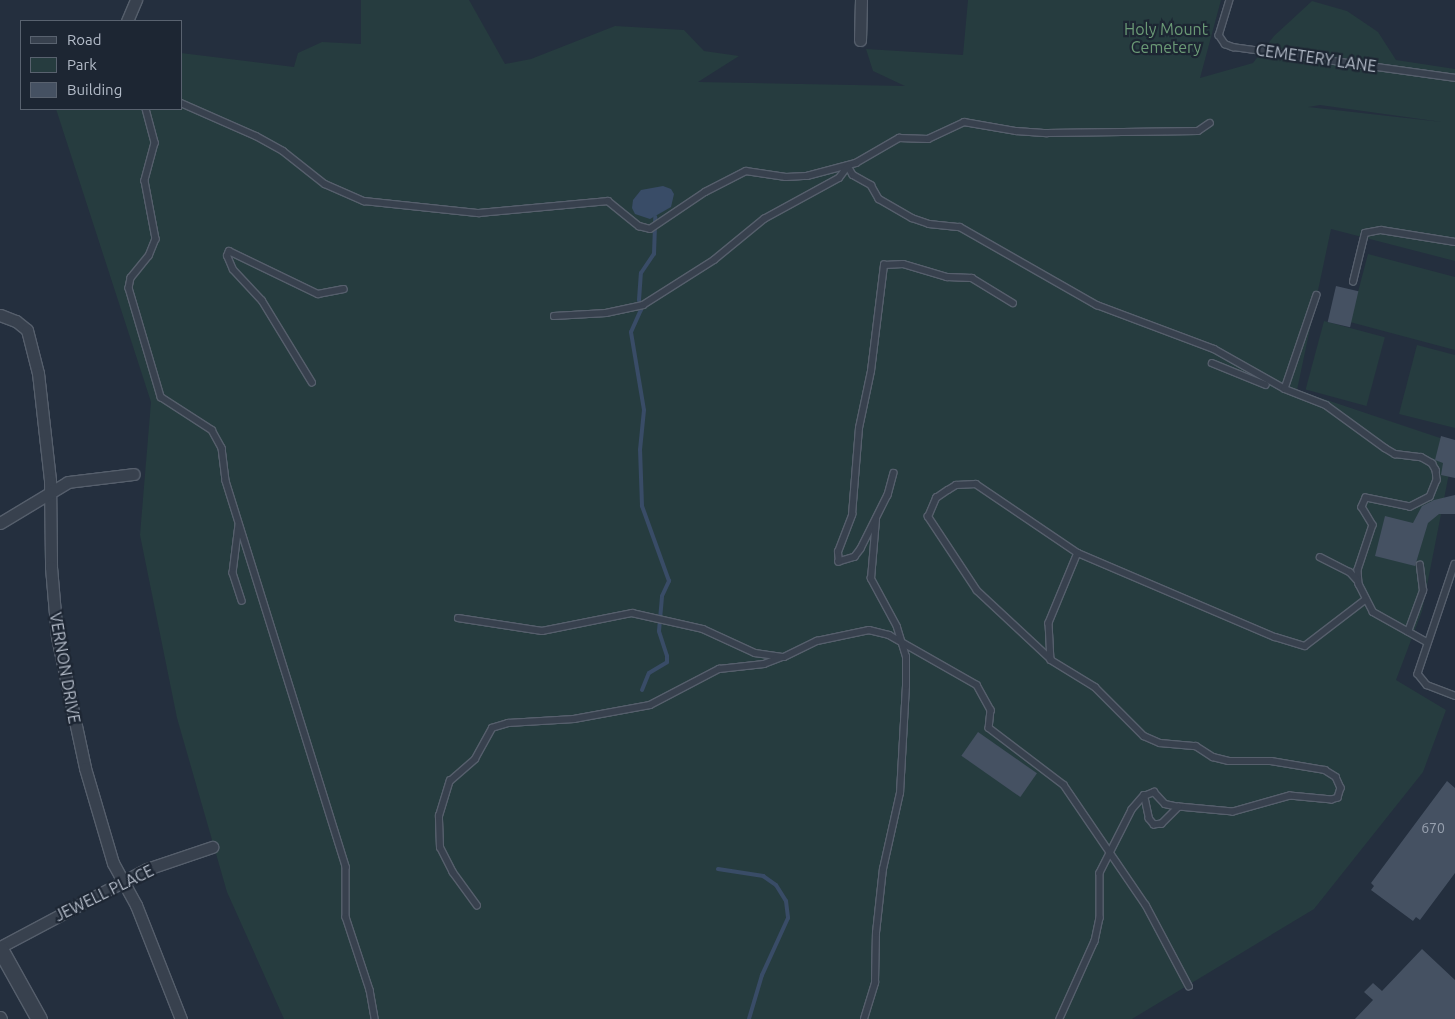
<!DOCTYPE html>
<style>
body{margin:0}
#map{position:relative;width:1455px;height:1019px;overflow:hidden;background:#242f3e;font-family:Ubuntu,sans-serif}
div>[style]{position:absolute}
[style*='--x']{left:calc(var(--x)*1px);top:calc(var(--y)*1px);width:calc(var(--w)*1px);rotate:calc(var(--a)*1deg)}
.green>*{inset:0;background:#263c3f;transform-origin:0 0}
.water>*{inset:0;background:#394c67}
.stream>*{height:4px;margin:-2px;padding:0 2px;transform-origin:2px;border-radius:2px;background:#394c67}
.building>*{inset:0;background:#455162;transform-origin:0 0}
.roads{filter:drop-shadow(1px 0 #565f6c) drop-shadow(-1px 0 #565f6c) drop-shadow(0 1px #565f6c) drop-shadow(0 -1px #565f6c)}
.service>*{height:5.5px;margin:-2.75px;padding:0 2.75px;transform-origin:2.75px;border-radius:2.75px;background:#38414e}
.minor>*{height:11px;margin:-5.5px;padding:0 5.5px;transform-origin:5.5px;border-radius:5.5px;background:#38414e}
.tertiary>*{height:15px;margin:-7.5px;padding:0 7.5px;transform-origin:7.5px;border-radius:7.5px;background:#38414e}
span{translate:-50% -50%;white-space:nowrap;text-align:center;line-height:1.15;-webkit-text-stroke:4.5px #1d2633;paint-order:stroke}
.number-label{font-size:14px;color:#98a1af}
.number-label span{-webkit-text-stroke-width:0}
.park-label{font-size:16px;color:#6b9a76}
.street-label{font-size:16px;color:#b4bcc9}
.legend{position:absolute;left:20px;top:20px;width:162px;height:90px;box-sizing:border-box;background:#1d2633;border:1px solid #59626f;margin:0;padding:6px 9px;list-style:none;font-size:15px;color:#b4bcc9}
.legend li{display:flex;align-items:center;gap:10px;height:25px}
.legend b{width:25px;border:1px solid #59626f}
</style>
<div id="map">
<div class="green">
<i style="clip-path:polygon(evenodd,361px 0,469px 0,505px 64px,531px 59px,615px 26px,684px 30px,704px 51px,739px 56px,698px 82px,905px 86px,873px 71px,866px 49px,963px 55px,968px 0,1221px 0,1200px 78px,1253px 63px,1274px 36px,1312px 1px,1347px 11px,1378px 32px,1396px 60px,1455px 69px,1455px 261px,1331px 229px,1297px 390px,1455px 443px,1422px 611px,1396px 680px,1446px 710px,1423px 772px,1314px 909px,1132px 1019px,284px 1019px,227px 892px,177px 718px,140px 535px,151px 402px,56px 109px,181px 109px,181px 53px,294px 67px,298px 53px,322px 42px,361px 44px,361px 0,1320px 105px,1442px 122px,1308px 107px,1320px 105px)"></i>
<i style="clip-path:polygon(1368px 254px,1455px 277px,1455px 350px,1350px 322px)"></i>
<i style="left:1324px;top:321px;width:63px;height:71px;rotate:15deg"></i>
<i style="clip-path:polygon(1417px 345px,1455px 355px,1455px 428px,1399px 414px)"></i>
</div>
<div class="water">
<i style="clip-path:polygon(663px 186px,671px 189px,674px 194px,671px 207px,650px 219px,635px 214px,632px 208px,633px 200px,641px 190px)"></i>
</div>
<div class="stream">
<i style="--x:642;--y:690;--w:18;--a:-68"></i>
<i style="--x:649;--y:673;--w:21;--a:-31"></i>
<i style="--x:667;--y:662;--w:6;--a:-90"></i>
<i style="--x:667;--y:656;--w:26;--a:-108"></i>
<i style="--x:659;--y:631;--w:35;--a:-85"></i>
<i style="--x:662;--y:596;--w:17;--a:-65"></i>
<i style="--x:669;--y:581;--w:80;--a:-109.8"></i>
<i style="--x:642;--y:506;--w:56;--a:-92"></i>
<i style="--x:640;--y:450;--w:40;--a:-84.3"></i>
<i style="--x:644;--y:410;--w:79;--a:-99.5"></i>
<i style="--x:631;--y:332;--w:24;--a:-66"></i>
<i style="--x:641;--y:310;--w:10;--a:-101"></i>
<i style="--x:639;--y:300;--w:27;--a:-86"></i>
<i style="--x:641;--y:273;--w:23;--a:-56"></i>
<i style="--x:654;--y:254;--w:37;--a:-88"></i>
<i style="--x:718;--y:869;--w:46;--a:8.8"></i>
<i style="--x:763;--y:876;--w:16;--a:35"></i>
<i style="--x:776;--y:885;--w:19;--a:58"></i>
<i style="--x:786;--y:901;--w:17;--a:83"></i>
<i style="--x:788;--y:918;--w:63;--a:114.5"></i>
<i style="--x:762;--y:975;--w:46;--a:106.5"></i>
</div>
<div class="building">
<i style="left:1336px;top:286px;width:23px;height:37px;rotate:13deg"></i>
<i style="clip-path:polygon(1441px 436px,1455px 440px,1455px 478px,1441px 475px,1443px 463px,1435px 460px)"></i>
<i style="clip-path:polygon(1455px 495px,1455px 514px,1439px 514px,1428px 523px,1415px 566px,1375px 556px,1385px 516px,1413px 523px,1422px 506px,1434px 500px)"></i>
<i style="left:978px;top:732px;width:72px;height:29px;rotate:35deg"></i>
<i style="clip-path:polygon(1447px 781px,1455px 788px,1455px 873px,1420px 920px,1416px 917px,1413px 921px,1371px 890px,1374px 886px,1371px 883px)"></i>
<i style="clip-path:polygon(1422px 949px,1455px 980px,1455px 1019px,1355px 1019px,1373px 1000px,1364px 992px,1373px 983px,1382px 991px)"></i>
</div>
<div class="roads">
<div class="service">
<i style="--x:1230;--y:0;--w:37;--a:107"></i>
<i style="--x:1219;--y:35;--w:11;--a:56"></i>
<i style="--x:1225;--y:44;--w:9;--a:21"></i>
<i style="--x:1233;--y:47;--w:224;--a:7.9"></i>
<i style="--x:181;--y:103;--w:82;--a:23.7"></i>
<i style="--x:256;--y:136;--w:31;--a:29"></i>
<i style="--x:283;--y:151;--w:53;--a:38.2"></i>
<i style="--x:325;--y:184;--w:43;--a:23.6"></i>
<i style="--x:364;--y:201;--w:116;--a:6"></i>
<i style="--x:479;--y:213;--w:130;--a:-5.3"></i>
<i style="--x:608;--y:201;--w:40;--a:39"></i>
<i style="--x:639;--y:226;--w:11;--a:15"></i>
<i style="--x:650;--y:229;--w:66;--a:-33.9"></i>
<i style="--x:705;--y:192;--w:46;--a:-27.1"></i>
<i style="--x:746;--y:171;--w:40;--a:8.5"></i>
<i style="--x:786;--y:177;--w:21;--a:-3"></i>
<i style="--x:807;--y:176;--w:51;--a:-14.9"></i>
<i style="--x:856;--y:163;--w:50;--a:-30.2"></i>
<i style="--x:899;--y:138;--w:29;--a:2"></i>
<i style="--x:928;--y:139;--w:40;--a:-25"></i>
<i style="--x:964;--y:122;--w:53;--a:9.8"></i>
<i style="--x:1016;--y:131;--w:31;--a:4"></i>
<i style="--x:1047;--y:133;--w:151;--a:-0.8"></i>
<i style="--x:1198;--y:131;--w:14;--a:-34"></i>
<i style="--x:146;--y:109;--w:35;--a:75"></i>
<i style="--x:155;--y:143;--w:39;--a:105"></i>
<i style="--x:145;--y:181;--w:59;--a:79.3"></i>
<i style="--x:156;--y:239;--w:18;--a:112"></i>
<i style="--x:149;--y:256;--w:28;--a:129"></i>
<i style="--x:131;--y:278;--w:10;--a:101"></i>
<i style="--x:129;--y:288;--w:114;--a:73.6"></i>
<i style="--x:161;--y:397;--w:61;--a:32.9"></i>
<i style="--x:212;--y:430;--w:21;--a:61"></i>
<i style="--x:222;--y:448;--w:33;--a:83"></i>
<i style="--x:226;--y:481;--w:404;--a:72.7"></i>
<i style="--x:346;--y:867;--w:50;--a:90"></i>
<i style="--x:346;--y:917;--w:77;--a:71.8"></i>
<i style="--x:370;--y:990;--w:29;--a:80"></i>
<i style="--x:848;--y:166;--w:10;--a:61"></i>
<i style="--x:853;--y:175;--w:21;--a:29"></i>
<i style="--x:871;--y:185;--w:16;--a:60"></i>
<i style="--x:879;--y:199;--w:38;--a:30"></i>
<i style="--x:912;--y:218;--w:18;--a:19"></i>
<i style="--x:929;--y:224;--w:31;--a:6"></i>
<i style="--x:960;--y:227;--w:158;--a:29.7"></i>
<i style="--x:1097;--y:305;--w:125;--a:20.6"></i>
<i style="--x:1214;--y:349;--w:81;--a:29.4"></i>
<i style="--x:1353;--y:282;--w:50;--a:-76.2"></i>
<i style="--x:1365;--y:233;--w:16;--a:-11"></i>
<i style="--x:1381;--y:230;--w:75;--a:9.2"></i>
<i style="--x:1317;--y:295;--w:99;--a:108.8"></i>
<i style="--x:1285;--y:389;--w:44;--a:21.3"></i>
<i style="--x:1326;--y:405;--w:73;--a:36.1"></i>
<i style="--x:1385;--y:448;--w:12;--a:31"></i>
<i style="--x:1395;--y:454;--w:26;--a:7"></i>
<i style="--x:1421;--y:457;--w:13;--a:29"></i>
<i style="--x:1432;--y:463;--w:8;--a:60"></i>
<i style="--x:1436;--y:470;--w:10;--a:84"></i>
<i style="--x:1437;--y:480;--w:18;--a:112"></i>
<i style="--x:1430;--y:497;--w:22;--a:153"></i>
<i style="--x:1410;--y:507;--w:45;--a:-168.4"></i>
<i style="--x:1366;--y:498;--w:10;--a:114"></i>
<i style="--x:1362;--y:507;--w:21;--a:59"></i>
<i style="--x:1373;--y:525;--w:47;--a:108.4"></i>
<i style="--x:1358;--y:570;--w:14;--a:86"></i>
<i style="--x:1359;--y:584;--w:31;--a:63"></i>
<i style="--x:1373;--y:612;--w:62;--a:29.1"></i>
<i style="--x:554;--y:316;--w:52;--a:-3.3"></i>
<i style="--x:606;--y:313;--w:38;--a:-12"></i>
<i style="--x:643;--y:305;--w:84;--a:-32.4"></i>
<i style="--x:714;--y:260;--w:65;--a:-39.4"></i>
<i style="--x:764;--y:219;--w:85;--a:-28.7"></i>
<i style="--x:839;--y:178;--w:15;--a:-53"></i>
<i style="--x:1212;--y:363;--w:58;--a:22.2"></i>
<i style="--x:312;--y:383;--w:96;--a:-121.4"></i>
<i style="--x:262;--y:301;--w:42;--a:-133.1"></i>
<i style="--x:233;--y:270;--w:15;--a:-113"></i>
<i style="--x:227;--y:256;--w:5;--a:-68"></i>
<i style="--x:229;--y:251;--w:99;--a:25.8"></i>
<i style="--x:318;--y:294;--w:26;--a:-11"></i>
<i style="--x:894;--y:473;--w:23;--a:105"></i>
<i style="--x:888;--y:495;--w:60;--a:116.6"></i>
<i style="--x:861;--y:549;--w:10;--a:127"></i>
<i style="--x:855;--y:557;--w:17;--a:163"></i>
<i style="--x:839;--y:562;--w:10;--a:-96"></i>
<i style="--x:838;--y:552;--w:40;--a:-69"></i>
<i style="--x:852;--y:515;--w:87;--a:-85.4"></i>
<i style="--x:859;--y:428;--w:58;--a:-78.1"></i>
<i style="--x:871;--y:371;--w:107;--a:-83"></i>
<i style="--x:884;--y:265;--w:19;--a:-3"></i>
<i style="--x:903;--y:264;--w:46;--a:16.5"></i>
<i style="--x:947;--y:277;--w:25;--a:2"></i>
<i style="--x:972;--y:278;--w:48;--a:31.4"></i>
<i style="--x:239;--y:525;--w:48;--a:97.1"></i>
<i style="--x:233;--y:573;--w:29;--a:72"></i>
<i style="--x:1078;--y:553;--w:76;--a:112.5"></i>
<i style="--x:1049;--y:623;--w:37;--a:87"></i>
<i style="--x:1051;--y:660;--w:101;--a:-137"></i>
<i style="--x:977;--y:591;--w:89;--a:-123.5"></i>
<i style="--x:928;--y:517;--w:21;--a:-67"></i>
<i style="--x:936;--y:498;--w:14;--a:-34"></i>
<i style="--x:948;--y:490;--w:9;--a:-32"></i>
<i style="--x:956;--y:485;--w:20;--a:-3"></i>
<i style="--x:976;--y:484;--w:123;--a:34.1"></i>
<i style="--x:1078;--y:553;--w:214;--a:23.1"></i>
<i style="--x:1275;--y:637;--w:31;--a:17"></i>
<i style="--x:1305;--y:646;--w:76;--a:-37.5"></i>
<i style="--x:1320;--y:557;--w:34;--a:27"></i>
<i style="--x:1350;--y:572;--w:12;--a:48"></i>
<i style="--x:1455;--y:564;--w:116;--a:108.6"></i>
<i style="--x:1418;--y:674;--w:14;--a:51"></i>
<i style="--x:1427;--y:685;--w:30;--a:21"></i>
<i style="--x:458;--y:618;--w:85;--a:8.8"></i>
<i style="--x:542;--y:631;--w:92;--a:-11.3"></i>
<i style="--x:632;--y:613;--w:73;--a:12.7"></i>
<i style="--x:703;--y:629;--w:57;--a:24.8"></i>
<i style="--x:755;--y:653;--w:29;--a:8"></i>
<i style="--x:784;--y:657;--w:37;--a:-26"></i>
<i style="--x:817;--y:641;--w:53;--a:-11.9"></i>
<i style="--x:869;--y:630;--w:21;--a:14"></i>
<i style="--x:889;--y:635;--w:101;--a:29.6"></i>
<i style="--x:977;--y:685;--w:29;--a:61"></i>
<i style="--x:991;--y:710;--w:18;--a:96"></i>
<i style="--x:989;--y:728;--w:94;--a:37.2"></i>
<i style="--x:1064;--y:785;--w:145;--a:55.7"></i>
<i style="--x:1146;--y:905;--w:92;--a:62"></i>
<i style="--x:1408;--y:632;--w:44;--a:-69.9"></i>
<i style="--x:1423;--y:591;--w:26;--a:-97"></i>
<i style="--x:1051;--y:660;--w:52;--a:31.5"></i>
<i style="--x:1095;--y:687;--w:69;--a:45"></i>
<i style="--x:1144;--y:736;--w:17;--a:24"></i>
<i style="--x:1160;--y:743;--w:36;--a:5"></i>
<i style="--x:1196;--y:746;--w:20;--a:33"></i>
<i style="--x:1213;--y:757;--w:16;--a:14"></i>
<i style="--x:1229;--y:761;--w:42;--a:0"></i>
<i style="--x:1271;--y:761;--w:55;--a:9.5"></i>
<i style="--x:1325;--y:770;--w:13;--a:32"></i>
<i style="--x:1336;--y:777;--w:12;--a:66"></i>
<i style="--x:1341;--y:788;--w:10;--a:107"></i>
<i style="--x:1338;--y:798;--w:6;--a:162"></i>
<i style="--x:1332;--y:800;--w:42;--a:-174.6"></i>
<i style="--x:1290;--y:796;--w:59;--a:164.3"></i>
<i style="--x:1233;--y:812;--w:54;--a:-174.7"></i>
<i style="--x:1179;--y:807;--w:24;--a:135"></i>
<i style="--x:1162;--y:824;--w:8;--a:173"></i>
<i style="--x:1154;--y:825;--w:8;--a:-130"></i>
<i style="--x:1149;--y:819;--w:24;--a:-102"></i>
<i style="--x:1144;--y:796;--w:18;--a:131"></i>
<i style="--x:1132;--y:810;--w:71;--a:116.9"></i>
<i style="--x:1100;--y:873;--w:45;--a:90"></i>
<i style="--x:1100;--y:918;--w:24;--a:102"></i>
<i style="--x:1095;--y:941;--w:85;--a:114.2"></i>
<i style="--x:1144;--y:796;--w:11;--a:-22"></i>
<i style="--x:1154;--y:792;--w:16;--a:47"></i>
<i style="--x:1165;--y:804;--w:14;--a:12"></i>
<i style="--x:477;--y:906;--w:41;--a:-126"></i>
<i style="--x:453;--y:873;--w:28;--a:-117"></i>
<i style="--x:440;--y:848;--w:32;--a:-92"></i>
<i style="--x:439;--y:816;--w:37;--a:-73"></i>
<i style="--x:450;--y:781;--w:33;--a:-41"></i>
<i style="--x:475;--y:759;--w:35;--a:-61"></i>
<i style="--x:492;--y:728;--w:17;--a:-17"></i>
<i style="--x:508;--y:723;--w:66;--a:-3.5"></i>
<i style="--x:574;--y:719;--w:77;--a:-10.4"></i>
<i style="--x:650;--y:705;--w:78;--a:-27.6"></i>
<i style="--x:719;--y:669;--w:45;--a:-6.3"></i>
<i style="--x:764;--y:664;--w:19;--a:-21"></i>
<i style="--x:864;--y:1019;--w:38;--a:-73"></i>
<i style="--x:875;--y:983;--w:50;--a:-88.9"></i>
<i style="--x:876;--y:933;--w:64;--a:-83.8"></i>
<i style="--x:883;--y:869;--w:78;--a:-77.4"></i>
<i style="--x:900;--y:793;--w:107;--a:-86.8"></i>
<i style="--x:906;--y:686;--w:29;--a:-90"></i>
<i style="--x:906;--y:657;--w:31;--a:-107"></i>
<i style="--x:897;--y:627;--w:55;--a:-118.4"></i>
<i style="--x:871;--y:579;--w:60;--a:-85.2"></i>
</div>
<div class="minor">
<i style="--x:127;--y:21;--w:23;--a:-67"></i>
<i style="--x:860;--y:40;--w:40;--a:-88.6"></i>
<i style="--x:0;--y:315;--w:17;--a:21"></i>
<i style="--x:16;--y:321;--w:14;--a:39"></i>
<i style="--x:27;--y:330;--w:44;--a:75.7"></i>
<i style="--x:38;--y:373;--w:108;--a:83.6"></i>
<i style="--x:50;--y:480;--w:87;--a:89.3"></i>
<i style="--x:51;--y:567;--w:70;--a:85.1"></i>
<i style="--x:57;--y:637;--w:134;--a:77.9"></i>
<i style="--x:85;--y:768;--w:99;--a:73.6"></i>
<i style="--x:113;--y:863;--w:48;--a:61.3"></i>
<i style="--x:136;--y:905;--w:123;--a:68.5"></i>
<i style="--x:0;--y:523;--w:79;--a:-31.1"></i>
<i style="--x:68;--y:482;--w:66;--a:-6.9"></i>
<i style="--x:0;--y:947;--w:166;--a:-28"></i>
<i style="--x:147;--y:869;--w:69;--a:-18.7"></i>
<i style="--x:0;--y:1017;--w:2;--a:63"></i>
</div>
<div class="tertiary">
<i style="--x:0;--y:949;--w:80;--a:60.9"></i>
</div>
</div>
<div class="number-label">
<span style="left:1433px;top:828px">670</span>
</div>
<div class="park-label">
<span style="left:1166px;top:38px">Holy Mount<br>Cemetery</span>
</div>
<div class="street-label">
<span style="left:1316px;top:58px;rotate:8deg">CEMETERY LANE</span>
<span style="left:65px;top:668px;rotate:80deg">VERNON DRIVE</span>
<span style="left:104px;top:893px;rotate:-26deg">JEWELL PLACE</span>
</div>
<ul class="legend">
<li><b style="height:6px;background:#38414e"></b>Road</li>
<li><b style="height:14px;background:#263c3f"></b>Park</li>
<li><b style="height:14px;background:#455162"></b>Building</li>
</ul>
</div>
